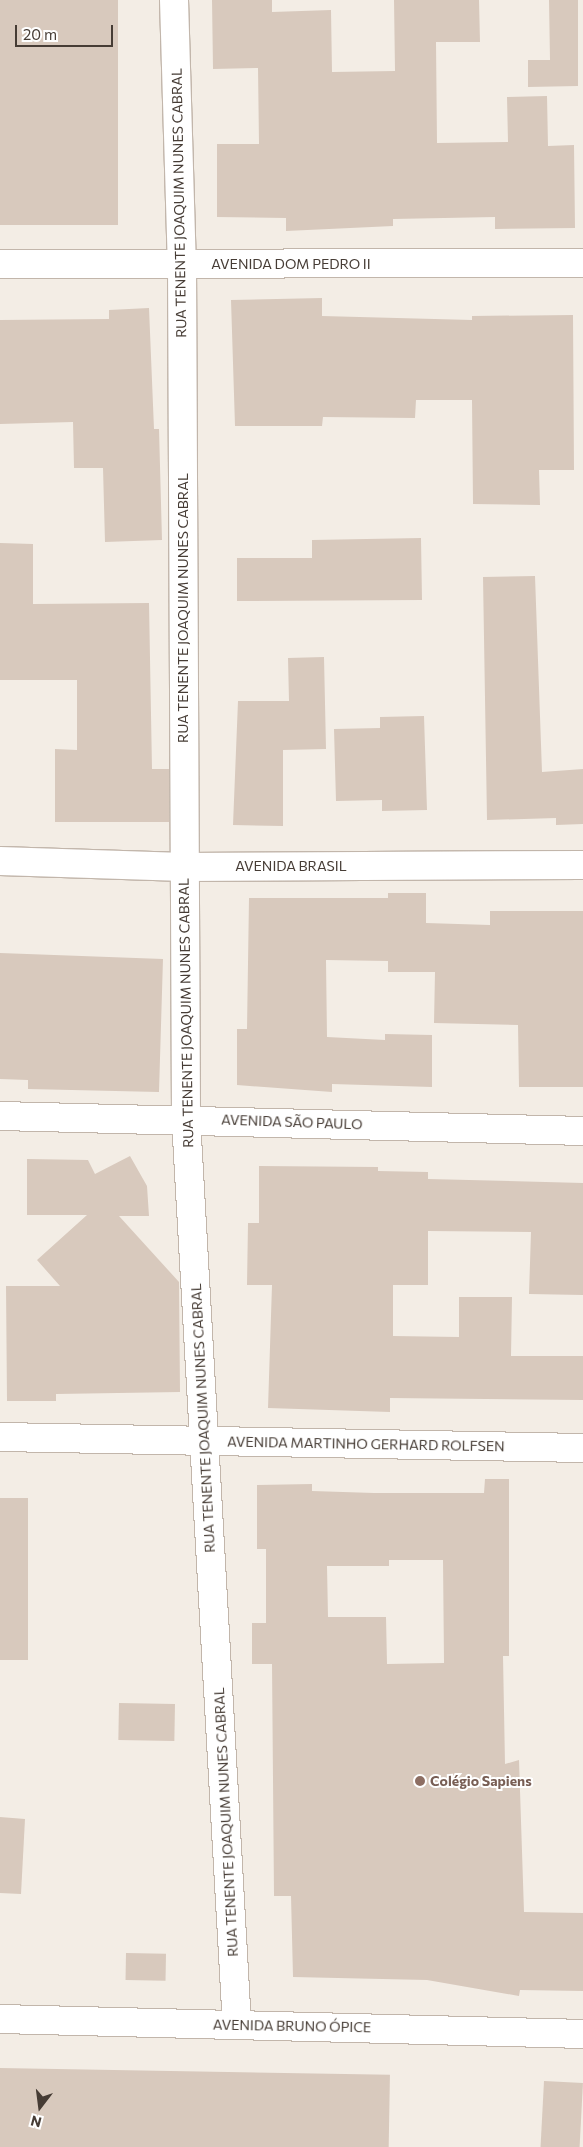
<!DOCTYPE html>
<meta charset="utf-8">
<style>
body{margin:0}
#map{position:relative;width:583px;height:2147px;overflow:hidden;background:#f3ede5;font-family:Commissioner,sans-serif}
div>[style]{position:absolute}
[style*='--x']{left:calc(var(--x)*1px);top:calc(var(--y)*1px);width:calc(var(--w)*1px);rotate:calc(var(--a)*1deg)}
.building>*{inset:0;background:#d8c9bd;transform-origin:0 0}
.roads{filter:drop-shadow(1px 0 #c2b6ab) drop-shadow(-1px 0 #c2b6ab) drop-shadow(0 1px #c2b6ab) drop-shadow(0 -1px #c2b6ab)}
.street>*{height:28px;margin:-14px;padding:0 14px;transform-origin:14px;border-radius:14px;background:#fff}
.dots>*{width:14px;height:14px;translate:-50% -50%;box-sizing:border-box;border:2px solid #fff;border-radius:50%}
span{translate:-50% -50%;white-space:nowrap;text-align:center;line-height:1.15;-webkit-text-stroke:4px #fff;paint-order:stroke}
.street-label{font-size:14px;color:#463c35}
.education-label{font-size:14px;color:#785e54;font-weight:700}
.left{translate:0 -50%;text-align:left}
.north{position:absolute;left:15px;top:2082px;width:50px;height:50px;-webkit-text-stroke:4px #fff;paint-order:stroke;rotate:195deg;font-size:14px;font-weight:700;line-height:20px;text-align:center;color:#463c35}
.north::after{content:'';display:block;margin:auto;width:18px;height:22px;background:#463c35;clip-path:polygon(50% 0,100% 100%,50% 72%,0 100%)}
.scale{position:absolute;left:15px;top:25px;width:98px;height:22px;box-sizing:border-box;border:2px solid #463c35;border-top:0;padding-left:6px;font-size:15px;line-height:18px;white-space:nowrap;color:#463c35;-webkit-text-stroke:4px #fff;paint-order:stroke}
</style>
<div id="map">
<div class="building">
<i style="left:0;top:0;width:118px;height:225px"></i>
<i style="clip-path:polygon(212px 0,272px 0,272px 12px,331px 10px,332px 72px,395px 71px,394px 0,479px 0,480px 42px,436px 42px,437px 143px,508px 142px,507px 97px,547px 96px,548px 146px,574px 145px,575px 228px,495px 229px,495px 217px,393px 219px,393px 226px,286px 231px,286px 218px,217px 217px,217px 144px,259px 144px,258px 68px,213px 69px)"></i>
<i style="clip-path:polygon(549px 0,578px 0,578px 86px,528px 87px,528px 60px,550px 60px)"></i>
<i style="clip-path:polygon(322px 298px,322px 316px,472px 320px,472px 316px,573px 315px,574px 470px,539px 470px,540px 505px,473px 504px,472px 400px,416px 400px,415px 418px,323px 417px,322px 426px,235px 426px,231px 300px)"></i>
<i style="clip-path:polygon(149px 308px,154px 429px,159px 429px,162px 540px,105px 542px,103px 468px,74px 468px,73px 422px,0 424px,0 320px,109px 319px,109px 310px)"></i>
<i style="clip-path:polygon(421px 538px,422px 600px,237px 601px,237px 558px,312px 558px,312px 540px)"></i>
<i style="clip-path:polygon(0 543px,33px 544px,33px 604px,149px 603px,152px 769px,169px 769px,169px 822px,55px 822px,55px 749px,77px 750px,77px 680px,0 680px)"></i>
<i style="clip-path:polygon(535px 576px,542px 772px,583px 769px,583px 824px,556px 825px,556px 818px,487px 820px,483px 577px)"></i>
<i style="clip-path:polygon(324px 657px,326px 749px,283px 750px,283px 826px,233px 825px,238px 701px,289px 701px,288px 658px)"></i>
<i style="clip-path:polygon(424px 716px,427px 810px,382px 811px,382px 800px,336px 801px,334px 729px,380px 728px,380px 717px)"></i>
<i style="clip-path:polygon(388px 893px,426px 893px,426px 923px,490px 925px,490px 911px,583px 911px,583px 1087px,519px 1087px,518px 1025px,434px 1023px,435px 972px,388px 972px,388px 961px,326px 960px,327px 1037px,385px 1040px,385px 1034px,432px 1035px,432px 1087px,332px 1084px,332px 1092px,237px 1085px,237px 1029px,247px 1029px,249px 898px,388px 898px)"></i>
<i style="clip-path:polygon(0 953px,163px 959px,159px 1092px,28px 1089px,28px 1080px,0 1079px)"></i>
<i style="clip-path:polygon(130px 1156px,147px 1186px,149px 1216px,119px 1216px,179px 1282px,180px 1392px,56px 1394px,56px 1401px,7px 1401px,6px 1286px,60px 1286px,37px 1260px,87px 1215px,27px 1215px,27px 1159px,88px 1160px,95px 1174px)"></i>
<i style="clip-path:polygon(259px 1166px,378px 1167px,378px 1171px,428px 1172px,428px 1179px,583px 1183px,583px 1295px,529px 1294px,531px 1232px,428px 1231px,428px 1285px,393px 1285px,393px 1336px,459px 1337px,459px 1297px,512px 1297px,511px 1356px,583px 1356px,583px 1400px,390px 1398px,390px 1412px,268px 1408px,272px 1285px,247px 1285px,248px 1223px,259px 1223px)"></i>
<i style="clip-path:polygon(evenodd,485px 1479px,509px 1479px,509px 1656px,503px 1656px,505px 1764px,519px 1760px,524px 1912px,583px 1913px,583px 1991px,520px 1990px,519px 1996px,427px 1980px,293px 1977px,291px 1896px,274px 1896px,272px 1664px,252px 1664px,252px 1623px,266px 1623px,266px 1549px,257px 1549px,257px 1485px,312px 1484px,312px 1491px,374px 1493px,484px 1493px,485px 1479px,389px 1560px,443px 1560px,444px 1663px,387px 1664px,386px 1617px,328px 1617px,327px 1566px,389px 1566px,389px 1560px)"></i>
<i style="left:0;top:1498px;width:28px;height:162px"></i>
<i style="left:119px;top:1703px;width:56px;height:37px;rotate:1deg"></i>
<i style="clip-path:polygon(0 1817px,25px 1819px,21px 1894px,0 1893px)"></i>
<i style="left:126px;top:1953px;width:40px;height:27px;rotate:1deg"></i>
<i style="left:0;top:2068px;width:390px;height:79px;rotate:1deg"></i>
<i style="left:544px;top:2081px;width:39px;height:66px;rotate:3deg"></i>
</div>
<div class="roads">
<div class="street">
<i style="--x:174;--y:0;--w:264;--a:88.3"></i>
<i style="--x:182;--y:264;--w:855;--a:89.73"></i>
<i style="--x:186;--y:1119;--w:907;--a:86.78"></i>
<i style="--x:0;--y:264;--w:583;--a:-0.1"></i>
<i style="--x:0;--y:861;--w:184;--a:1.9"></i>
<i style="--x:184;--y:867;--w:399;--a:-0.3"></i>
<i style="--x:0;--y:1116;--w:583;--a:1.47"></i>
<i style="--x:0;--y:1437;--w:583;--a:1.08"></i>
<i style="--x:0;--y:2019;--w:583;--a:1.47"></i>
</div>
</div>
<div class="dots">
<i style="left:420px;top:1781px;background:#8d6e63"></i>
</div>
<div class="street-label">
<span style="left:179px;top:203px;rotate:-91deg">RUA TENENTE JOAQUIM NUNES CABRAL</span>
<span style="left:291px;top:264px">AVENIDA DOM PEDRO II</span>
<span style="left:183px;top:608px;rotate:-90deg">RUA TENENTE JOAQUIM NUNES CABRAL</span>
<span style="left:291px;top:866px">AVENIDA BRASIL</span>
<span style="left:186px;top:1013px;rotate:-91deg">RUA TENENTE JOAQUIM NUNES CABRAL</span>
<span style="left:292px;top:1122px;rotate:2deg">AVENIDA SÃO PAULO</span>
<span style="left:203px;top:1418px;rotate:-93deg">RUA TENENTE JOAQUIM NUNES CABRAL</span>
<span style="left:366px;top:1444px;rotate:1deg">AVENIDA MARTINHO GERHARD ROLFSEN</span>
<span style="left:226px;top:1822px;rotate:-93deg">RUA TENENTE JOAQUIM NUNES CABRAL</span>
<span style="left:292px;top:2026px;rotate:1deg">AVENIDA BRUNO ÓPICE</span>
</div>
<div class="education-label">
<span class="left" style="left:430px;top:1781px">Colégio Sapiens</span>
</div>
<div class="north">N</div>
<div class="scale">20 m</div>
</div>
